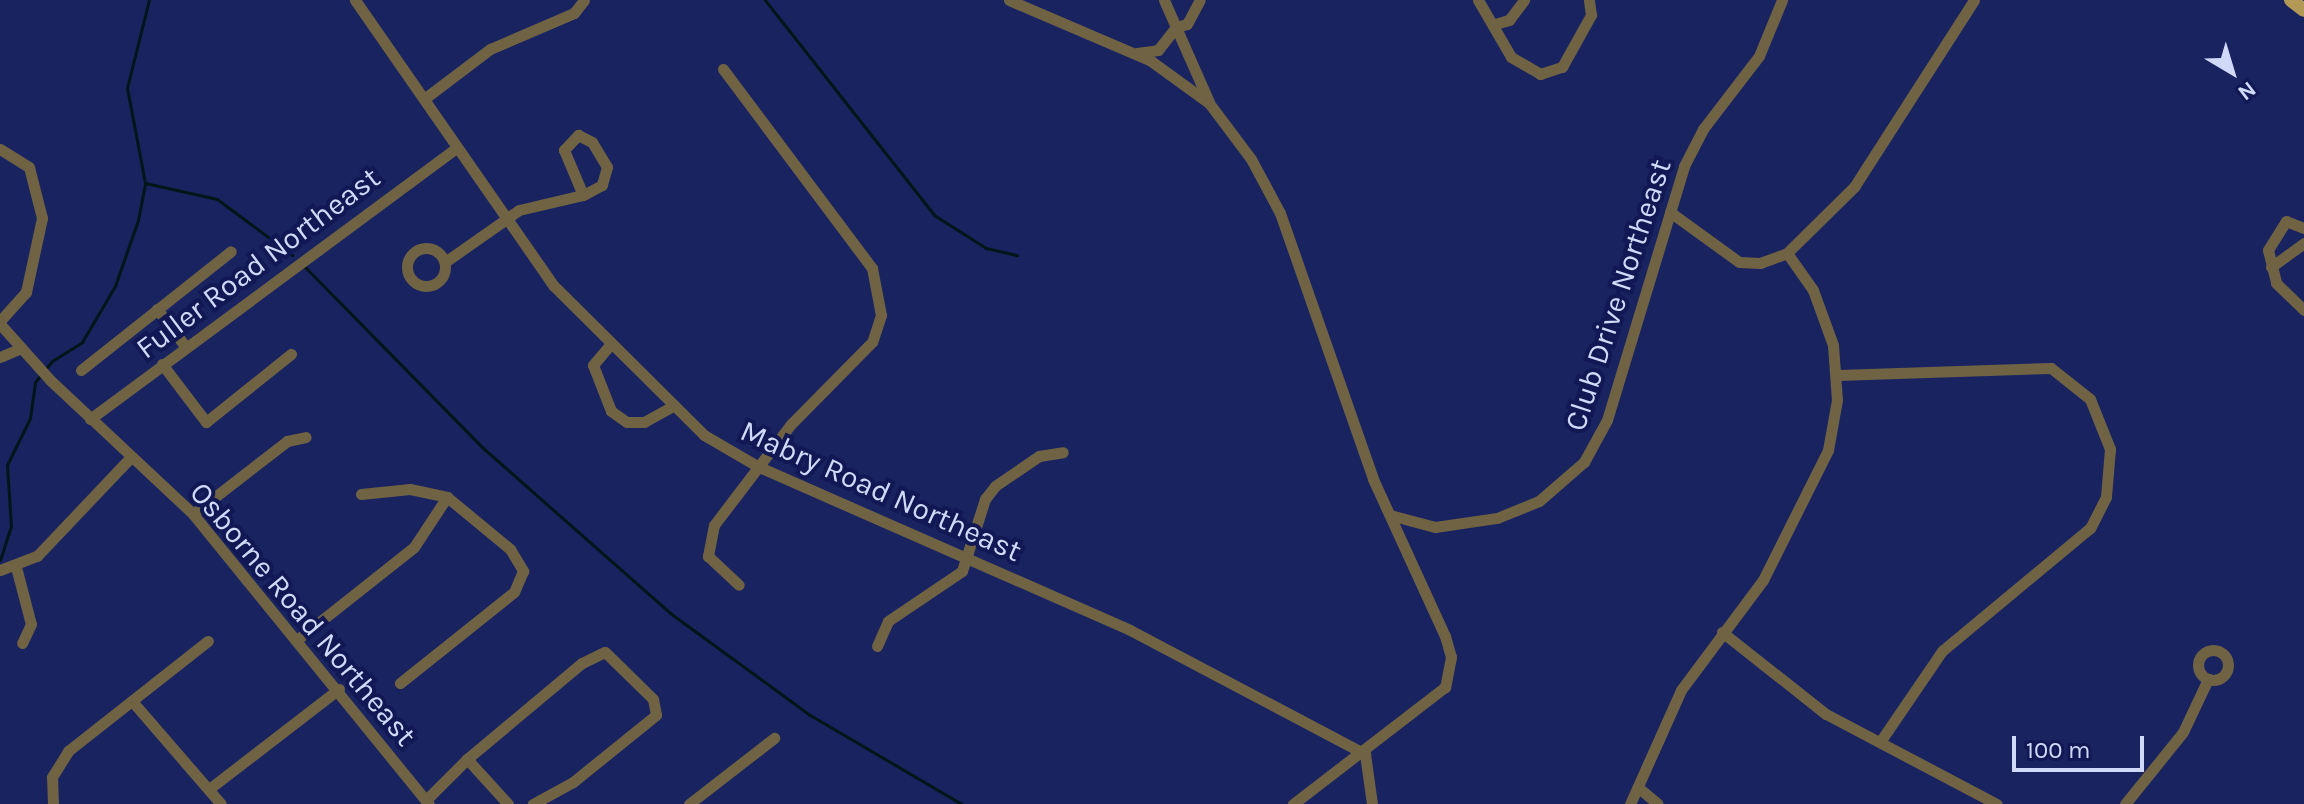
<!DOCTYPE html>
<style>
body{margin:0}
#map{position:relative;width:2304px;height:804px;overflow:hidden;background:#192360;font-family:Karla,sans-serif}
div>[style]{position:absolute}
[style*='--x']{left:calc(var(--x)*1px);top:calc(var(--y)*1px);width:calc(var(--w)*1px);rotate:calc(var(--a)*1deg)}
.stream>*{height:3px;margin:-1.5px;padding:0 1.5px;transform-origin:1.5px;border-radius:1.5px;background:#031518}
.minor>*{height:11px;margin:-5.5px;padding:0 5.5px;transform-origin:5.5px;border-radius:5.5px;background:#6f6344}
.minor>.ring{margin:-5.5px;padding:0;box-sizing:content-box;background:none;border:11px solid #6f6344;border-radius:50%}
.major>*{height:14px;margin:-7px;padding:0 7px;transform-origin:7px;border-radius:7px;background:#b29a56}
span{translate:-50% -50%;white-space:nowrap;text-align:center;line-height:1.15;-webkit-text-stroke:8px #111854;paint-order:stroke}
.street-label{font-size:30px;color:#d0daf8}
.north{position:absolute;left:2192px;top:32px;width:80px;height:80px;-webkit-text-stroke:6px #111854;paint-order:stroke;rotate:142deg;font-size:22px;font-weight:700;line-height:32px;text-align:center;color:#d0daf8}
.north::after{content:'';display:block;margin:auto;width:28px;height:36px;background:#d0daf8;clip-path:polygon(50% 0,100% 100%,50% 72%,0 100%)}
.scale{position:absolute;left:2012px;top:736px;width:132px;height:36px;box-sizing:border-box;border:4px solid #d0daf8;border-top:0;padding-left:10px;font-size:24px;line-height:28px;white-space:nowrap;color:#d0daf8;-webkit-text-stroke:6px #111854;paint-order:stroke}
</style>
<div id="map">
<div class="stream">
<i style="--x:765;--y:0;--w:273;--a:51.8"></i>
<i style="--x:934;--y:215;--w:62;--a:32.4"></i>
<i style="--x:986;--y:248;--w:32;--a:13"></i>
<i style="--x:145;--y:183;--w:74;--a:12.5"></i>
<i style="--x:217;--y:199;--w:94;--a:36.7"></i>
<i style="--x:305;--y:267;--w:254;--a:45.5"></i>
<i style="--x:483;--y:448;--w:249;--a:41.4"></i>
<i style="--x:670;--y:613;--w:173;--a:36.1"></i>
<i style="--x:810;--y:715;--w:176;--a:30.4"></i>
<i style="--x:0;--y:560;--w:35;--a:-72"></i>
<i style="--x:11;--y:527;--w:62;--a:-93.7"></i>
<i style="--x:7;--y:465;--w:52;--a:-63.9"></i>
<i style="--x:30;--y:418;--w:36;--a:-82"></i>
<i style="--x:35;--y:382;--w:27;--a:-51"></i>
<i style="--x:52;--y:361;--w:36;--a:-32"></i>
<i style="--x:82;--y:342;--w:65;--a:-59.5"></i>
<i style="--x:115;--y:286;--w:70;--a:-70.8"></i>
<i style="--x:138;--y:220;--w:38;--a:-79"></i>
<i style="--x:145;--y:183;--w:97;--a:-100.7"></i>
<i style="--x:127;--y:88;--w:91;--a:-76"></i>
</div>
<div class="minor">
<i style="--x:355;--y:0;--w:348;--a:55.2"></i>
<i style="--x:554;--y:286;--w:211;--a:44.8"></i>
<i style="--x:704;--y:435;--w:64;--a:30.2"></i>
<i style="--x:759;--y:467;--w:405;--a:23.7"></i>
<i style="--x:1130;--y:630;--w:266;--a:27.8"></i>
<i style="--x:1009;--y:0;--w:155;--a:23.2"></i>
<i style="--x:1151;--y:61;--w:72;--a:35.9"></i>
<i style="--x:1209;--y:103;--w:70;--a:53.1"></i>
<i style="--x:1251;--y:159;--w:61;--a:61.8"></i>
<i style="--x:1280;--y:213;--w:282;--a:70.7"></i>
<i style="--x:1373;--y:479;--w:173;--a:65.4"></i>
<i style="--x:1445;--y:636;--w:22;--a:74"></i>
<i style="--x:1451;--y:657;--w:31;--a:101"></i>
<i style="--x:1445;--y:687;--w:192;--a:142.4"></i>
<i style="--x:1164;--y:0;--w:111;--a:66.2"></i>
<i style="--x:1478;--y:0;--w:66;--a:59.9"></i>
<i style="--x:1511;--y:57;--w:34;--a:30"></i>
<i style="--x:1540;--y:74;--w:23;--a:-18"></i>
<i style="--x:1562;--y:67;--w:60;--a:-60.9"></i>
<i style="--x:1591;--y:15;--w:15;--a:-98"></i>
<i style="--x:1495;--y:24;--w:15;--a:-16"></i>
<i style="--x:1509;--y:20;--w:25;--a:-53"></i>
<i style="--x:1176;--y:27;--w:11;--a:-15"></i>
<i style="--x:1187;--y:24;--w:27;--a:-62"></i>
<i style="--x:1137;--y:53;--w:21;--a:-8"></i>
<i style="--x:1158;--y:50;--w:29;--a:-52"></i>
<i style="--x:723;--y:69;--w:249;--a:53.2"></i>
<i style="--x:872;--y:268;--w:48;--a:79.2"></i>
<i style="--x:881;--y:315;--w:28;--a:108"></i>
<i style="--x:872;--y:342;--w:115;--a:134.6"></i>
<i style="--x:791;--y:424;--w:127;--a:127.3"></i>
<i style="--x:714;--y:525;--w:32;--a:101"></i>
<i style="--x:708;--y:556;--w:42;--a:43.1"></i>
<i style="--x:424;--y:99;--w:83;--a:-37.1"></i>
<i style="--x:490;--y:49;--w:91;--a:-23.2"></i>
<i style="--x:574;--y:13;--w:16;--a:-52"></i>
<i style="--x:578;--y:135;--w:16;--a:27"></i>
<i style="--x:592;--y:142;--w:29;--a:59"></i>
<i style="--x:607;--y:167;--w:19;--a:106"></i>
<i style="--x:602;--y:185;--w:21;--a:152"></i>
<i style="--x:583;--y:195;--w:49;--a:-112.9"></i>
<i style="--x:564;--y:150;--w:21;--a:-47"></i>
<i style="--x:0;--y:149;--w:34;--a:32"></i>
<i style="--x:29;--y:167;--w:53;--a:75.7"></i>
<i style="--x:42;--y:218;--w:76;--a:102.2"></i>
<i style="--x:26;--y:292;--w:39;--a:132"></i>
<i style="--x:1670;--y:212;--w:85;--a:35.9"></i>
<i style="--x:1739;--y:262;--w:21;--a:3"></i>
<i style="--x:1760;--y:263;--w:29;--a:-20"></i>
<i style="--x:1787;--y:253;--w:94;--a:-44.6"></i>
<i style="--x:1854;--y:187;--w:222;--a:-57.3"></i>
<i style="--x:2304;--y:228;--w:19;--a:-159"></i>
<i style="--x:2286;--y:221;--w:34;--a:122"></i>
<i style="--x:2268;--y:250;--w:34;--a:76"></i>
<i style="--x:2276;--y:283;--w:39;--a:44"></i>
<i class="ring" style="left:407px;top:248px;width:27px;height:27px"></i>
<i style="--x:445;--y:262;--w:90;--a:-35.1"></i>
<i style="--x:519;--y:210;--w:66;--a:-13.2"></i>
<i style="--x:2271;--y:267;--w:41;--a:-36"></i>
<i style="--x:157;--y:309;--w:46;--a:52.9"></i>
<i style="--x:0;--y:324;--w:75;--a:48.2"></i>
<i style="--x:50;--y:380;--w:196;--a:43.1"></i>
<i style="--x:193;--y:514;--w:374;--a:50.9"></i>
<i style="--x:609;--y:346;--w:25;--a:130"></i>
<i style="--x:593;--y:365;--w:49;--a:68.6"></i>
<i style="--x:611;--y:411;--w:19;--a:35"></i>
<i style="--x:627;--y:422;--w:17;--a:0"></i>
<i style="--x:644;--y:422;--w:31;--a:-29"></i>
<i style="--x:0;--y:357;--w:23;--a:-23"></i>
<i style="--x:162;--y:364;--w:73;--a:52.8"></i>
<i style="--x:206;--y:422;--w:109;--a:-38.7"></i>
<i style="--x:81;--y:370;--w:191;--a:-38.4"></i>
<i style="--x:1838;--y:375;--w:213;--a:-1.9"></i>
<i style="--x:2051;--y:368;--w:50;--a:38.5"></i>
<i style="--x:2090;--y:399;--w:54;--a:68.2"></i>
<i style="--x:2110;--y:449;--w:48;--a:94.8"></i>
<i style="--x:2106;--y:497;--w:35;--a:117"></i>
<i style="--x:2090;--y:528;--w:192;--a:140.3"></i>
<i style="--x:1942;--y:651;--w:110;--a:124.3"></i>
<i style="--x:90;--y:419;--w:455;--a:-36.5"></i>
<i style="--x:361;--y:494;--w:49;--a:-5.8"></i>
<i style="--x:410;--y:489;--w:38;--a:12"></i>
<i style="--x:447;--y:497;--w:82;--a:39.5"></i>
<i style="--x:510;--y:549;--w:26;--a:59"></i>
<i style="--x:523;--y:571;--w:23;--a:113"></i>
<i style="--x:514;--y:592;--w:146;--a:141.4"></i>
<i style="--x:193;--y:514;--w:119;--a:-37.8"></i>
<i style="--x:287;--y:441;--w:19;--a:-12"></i>
<i style="--x:1390;--y:515;--w:47;--a:14.9"></i>
<i style="--x:1435;--y:527;--w:63;--a:-8.3"></i>
<i style="--x:1497;--y:518;--w:45;--a:-22"></i>
<i style="--x:1539;--y:501;--w:60;--a:-40.9"></i>
<i style="--x:1584;--y:462;--w:48;--a:-61.3"></i>
<i style="--x:1607;--y:420;--w:265;--a:-73.1"></i>
<i style="--x:1684;--y:166;--w:42;--a:-62.8"></i>
<i style="--x:1703;--y:129;--w:92;--a:-52.5"></i>
<i style="--x:1759;--y:56;--w:61;--a:-67.7"></i>
<i style="--x:16;--y:567;--w:59;--a:75.3"></i>
<i style="--x:31;--y:624;--w:21;--a:115"></i>
<i style="--x:0;--y:570;--w:40;--a:-21"></i>
<i style="--x:37;--y:556;--w:137;--a:-46.5"></i>
<i style="--x:1722;--y:632;--w:132;--a:38.3"></i>
<i style="--x:1826;--y:714;--w:193;--a:27.8"></i>
<i style="--x:298;--y:639;--w:148;--a:-38.4"></i>
<i style="--x:414;--y:547;--w:60;--a:-56.6"></i>
<i style="--x:877;--y:646;--w:27;--a:-66"></i>
<i style="--x:888;--y:621;--w:89;--a:-34"></i>
<i style="--x:962;--y:571;--w:76;--a:-72.3"></i>
<i style="--x:985;--y:499;--w:16;--a:-52"></i>
<i style="--x:995;--y:486;--w:53;--a:-34.3"></i>
<i style="--x:1039;--y:456;--w:24;--a:-9"></i>
<i class="ring" style="left:2198px;top:650px;width:19px;height:19px"></i>
<i style="--x:132;--y:701;--w:136;--a:49.2"></i>
<i style="--x:1365;--y:754;--w:50;--a:82"></i>
<i style="--x:209;--y:789;--w:164;--a:-37.6"></i>
<i style="--x:1640;--y:789;--w:23;--a:40"></i>
<i style="--x:426;--y:800;--w:58;--a:-45"></i>
<i style="--x:53;--y:804;--w:27;--a:-92"></i>
<i style="--x:52;--y:777;--w:31;--a:-58"></i>
<i style="--x:68;--y:751;--w:178;--a:-38.2"></i>
<i style="--x:508;--y:804;--w:61;--a:-132.3"></i>
<i style="--x:467;--y:759;--w:150;--a:-39.9"></i>
<i style="--x:582;--y:663;--w:25;--a:-26"></i>
<i style="--x:605;--y:652;--w:67;--a:44.4"></i>
<i style="--x:653;--y:699;--w:16;--a:79"></i>
<i style="--x:656;--y:715;--w:107;--a:141.1"></i>
<i style="--x:573;--y:782;--w:46;--a:151.2"></i>
<i style="--x:689;--y:804;--w:108;--a:-37.8"></i>
<i style="--x:1630;--y:804;--w:125;--a:-65.9"></i>
<i style="--x:1681;--y:690;--w:137;--a:-53.3"></i>
<i style="--x:1763;--y:580;--w:145;--a:-63.4"></i>
<i style="--x:1828;--y:450;--w:51;--a:-79.8"></i>
<i style="--x:1837;--y:400;--w:55;--a:-94.2"></i>
<i style="--x:1833;--y:345;--w:59;--a:-110"></i>
<i style="--x:1813;--y:290;--w:45;--a:-125.1"></i>
<i style="--x:2125;--y:804;--w:92;--a:-51.1"></i>
<i style="--x:2183;--y:732;--w:59;--a:-64.7"></i>
</div>
<div class="major">
<i style="--x:2291;--y:0;--w:16;--a:38"></i>
</div>
<div class="street-label">
<span style="left:258px;top:263px;rotate:-37deg">Fuller Road Northeast</span>
<span style="left:1618px;top:295px;rotate:-72deg">Club Drive Northeast</span>
<span style="left:881px;top:491px;rotate:24deg">Mabry Road Northeast</span>
<span style="left:303px;top:614px;rotate:50deg">Osborne Road Northeast</span>
</div>
<div class="north">N</div>
<div class="scale">100 m</div>
</div>
